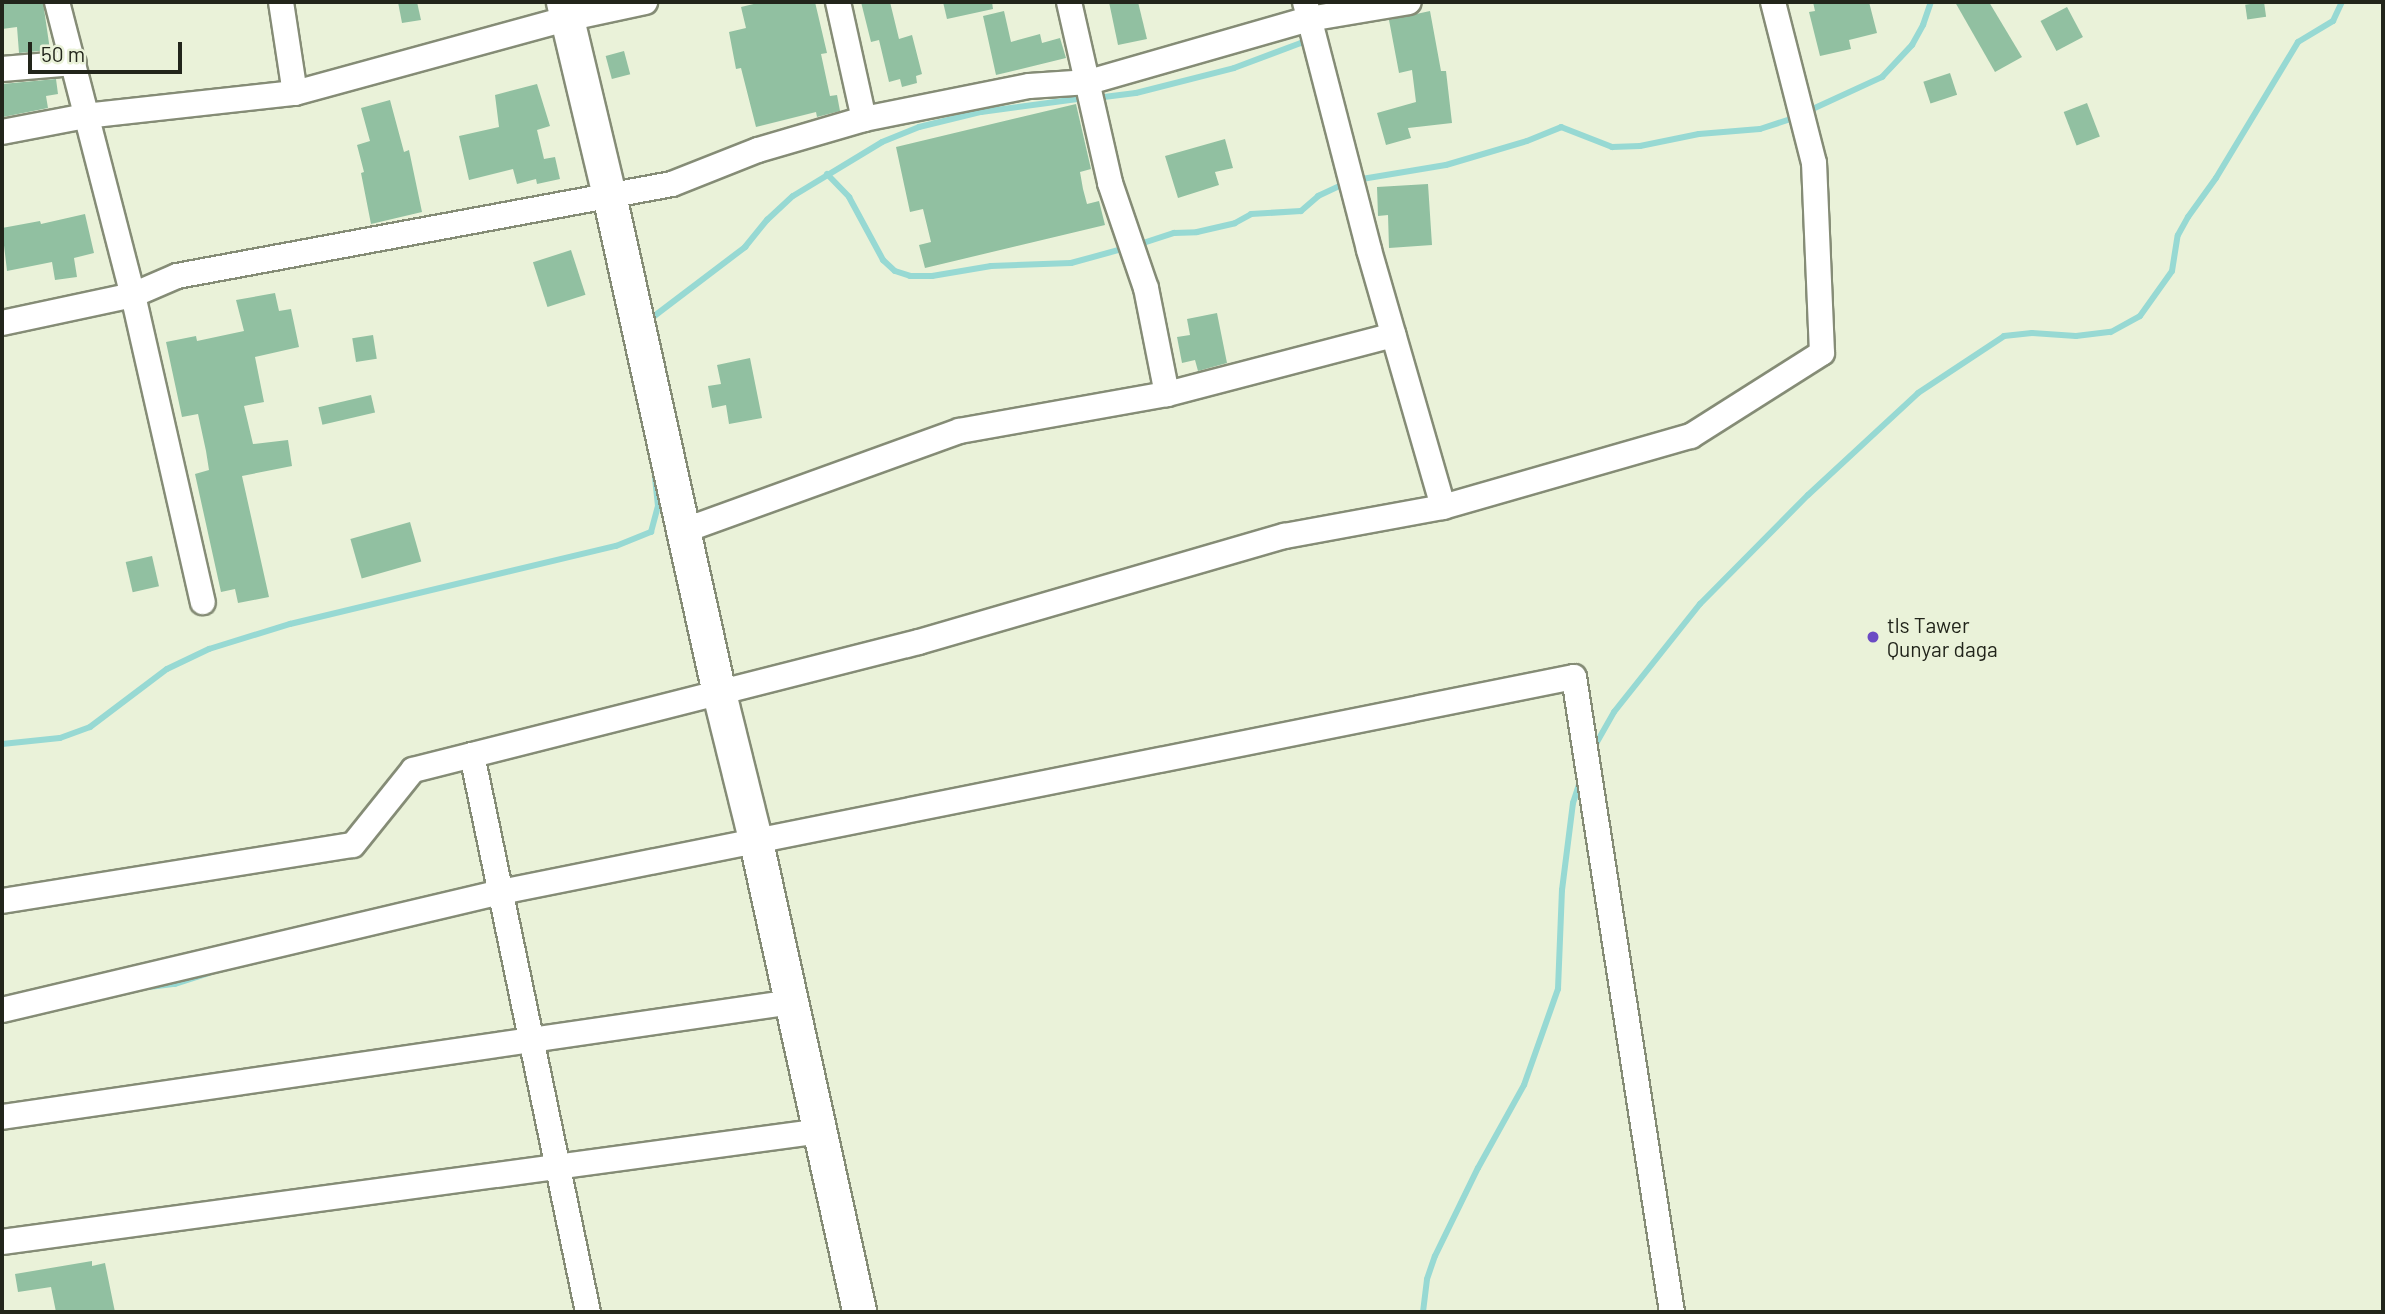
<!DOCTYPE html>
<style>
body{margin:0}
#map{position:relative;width:2385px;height:1314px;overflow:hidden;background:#eaf2d9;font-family:Barlow,sans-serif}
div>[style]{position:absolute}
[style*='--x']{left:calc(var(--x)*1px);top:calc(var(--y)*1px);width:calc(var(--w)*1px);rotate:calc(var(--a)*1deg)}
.stream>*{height:6px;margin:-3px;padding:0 3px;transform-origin:3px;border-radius:3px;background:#97d9d3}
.building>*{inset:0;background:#91c0a1;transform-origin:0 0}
.roads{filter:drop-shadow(2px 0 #858c76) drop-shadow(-2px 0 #858c76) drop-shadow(0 2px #858c76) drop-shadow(0 -2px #858c76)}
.street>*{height:24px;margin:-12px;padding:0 12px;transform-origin:12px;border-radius:12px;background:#fff}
.secondary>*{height:33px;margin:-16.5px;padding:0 16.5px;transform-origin:16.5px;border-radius:16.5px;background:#fff}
.dots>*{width:19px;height:19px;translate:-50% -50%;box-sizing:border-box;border:4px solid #eaf2d9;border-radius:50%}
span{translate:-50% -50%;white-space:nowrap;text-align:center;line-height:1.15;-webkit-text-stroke:7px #eaf2d9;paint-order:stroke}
.poi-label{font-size:21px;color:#22251b}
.left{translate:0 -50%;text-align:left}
.frame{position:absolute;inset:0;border:4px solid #22251b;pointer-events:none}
.scale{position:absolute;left:28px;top:42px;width:154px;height:32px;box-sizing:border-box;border:4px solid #22251b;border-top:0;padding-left:9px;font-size:21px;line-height:24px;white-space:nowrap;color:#22251b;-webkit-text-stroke:5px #eaf2d9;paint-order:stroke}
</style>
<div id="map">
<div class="stream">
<i style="--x:1096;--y:98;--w:40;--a:-7.1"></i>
<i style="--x:1136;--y:93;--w:101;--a:-14.3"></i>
<i style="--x:1234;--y:68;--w:72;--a:-20.5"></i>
<i style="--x:1301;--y:43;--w:10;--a:-37"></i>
<i style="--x:1806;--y:112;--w:84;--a:-24.7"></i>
<i style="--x:1882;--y:77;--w:44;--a:-46.8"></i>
<i style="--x:1912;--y:45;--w:23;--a:-61"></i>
<i style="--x:1923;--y:25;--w:24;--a:-71"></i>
<i style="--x:827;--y:174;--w:32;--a:46"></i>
<i style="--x:849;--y:197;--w:72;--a:61.6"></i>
<i style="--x:883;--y:260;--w:16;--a:43"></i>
<i style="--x:895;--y:271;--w:16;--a:18"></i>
<i style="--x:910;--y:276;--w:22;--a:0"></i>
<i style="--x:932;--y:276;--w:60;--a:-9.6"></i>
<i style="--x:991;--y:266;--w:80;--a:-2.1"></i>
<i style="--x:1071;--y:263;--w:57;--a:-15.3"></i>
<i style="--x:1356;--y:180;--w:91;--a:-9.5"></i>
<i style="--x:1446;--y:165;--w:84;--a:-16.5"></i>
<i style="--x:1527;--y:141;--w:37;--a:-22"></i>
<i style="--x:1561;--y:127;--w:55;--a:21.4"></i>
<i style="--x:1612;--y:147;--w:28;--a:-2"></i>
<i style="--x:1640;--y:146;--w:60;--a:-11.5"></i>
<i style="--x:1699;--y:134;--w:61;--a:-4.7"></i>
<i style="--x:1760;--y:129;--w:38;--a:-18"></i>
<i style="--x:1137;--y:245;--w:39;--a:-18"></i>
<i style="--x:1174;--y:233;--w:23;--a:-2"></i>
<i style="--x:1197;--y:232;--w:39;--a:-13"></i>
<i style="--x:1235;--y:223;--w:18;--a:-29"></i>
<i style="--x:1251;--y:214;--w:50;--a:-3.4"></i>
<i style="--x:1301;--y:211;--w:23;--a:-41"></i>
<i style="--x:1318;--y:196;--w:31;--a:-25"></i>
<i style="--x:649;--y:320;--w:121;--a:-37.2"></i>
<i style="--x:745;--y:247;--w:35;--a:-51"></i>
<i style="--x:767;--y:220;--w:35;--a:-43"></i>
<i style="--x:793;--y:196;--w:104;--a:-31.2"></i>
<i style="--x:882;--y:142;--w:40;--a:-22"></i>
<i style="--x:919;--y:127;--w:64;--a:-13.6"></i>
<i style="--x:981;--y:112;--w:105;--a:-7.7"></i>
<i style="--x:2;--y:744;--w:58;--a:-5.9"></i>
<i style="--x:60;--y:738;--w:32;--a:-20"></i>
<i style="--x:90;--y:727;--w:96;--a:-37"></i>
<i style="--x:167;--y:669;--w:47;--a:-25.5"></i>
<i style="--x:209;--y:649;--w:85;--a:-17.2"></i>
<i style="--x:290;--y:624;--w:335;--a:-13.5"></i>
<i style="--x:616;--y:546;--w:38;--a:-22"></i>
<i style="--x:651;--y:532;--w:27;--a:-75"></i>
<i style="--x:658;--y:506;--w:31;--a:-96"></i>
<i style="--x:1593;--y:749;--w:43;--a:-60.4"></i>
<i style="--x:1614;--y:712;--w:138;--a:-51.5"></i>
<i style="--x:1700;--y:604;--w:153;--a:-45.3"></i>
<i style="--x:1808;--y:495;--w:150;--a:-42.8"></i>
<i style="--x:1918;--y:393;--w:103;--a:-33.5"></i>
<i style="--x:2004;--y:336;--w:28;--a:-6"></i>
<i style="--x:2032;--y:333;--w:44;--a:3.9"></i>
<i style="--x:2076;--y:336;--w:35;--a:-7"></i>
<i style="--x:2111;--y:332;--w:33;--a:-29"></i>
<i style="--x:2140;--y:316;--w:55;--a:-54.6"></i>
<i style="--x:2172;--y:271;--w:36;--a:-81"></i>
<i style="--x:2178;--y:235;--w:21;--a:-61"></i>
<i style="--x:2188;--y:217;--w:48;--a:-54.3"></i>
<i style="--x:2216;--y:178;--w:159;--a:-58.9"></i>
<i style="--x:2298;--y:42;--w:41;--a:-31"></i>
<i style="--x:2333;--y:21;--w:21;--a:-65"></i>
<i style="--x:149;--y:987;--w:26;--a:-7"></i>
<i style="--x:175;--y:984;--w:36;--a:-18"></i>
<i style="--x:1423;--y:1312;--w:33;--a:-83"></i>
<i style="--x:1427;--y:1279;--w:24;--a:-71"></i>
<i style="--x:1435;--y:1256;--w:98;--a:-64"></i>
<i style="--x:1478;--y:1168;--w:95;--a:-61"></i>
<i style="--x:1524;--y:1085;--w:102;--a:-70.5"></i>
<i style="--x:1558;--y:989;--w:99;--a:-87.7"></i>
<i style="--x:1562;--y:890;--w:88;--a:-82.8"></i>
<i style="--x:1573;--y:803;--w:25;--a:-72"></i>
</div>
<div class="building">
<i style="clip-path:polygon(2px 2px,43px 2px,50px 50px,19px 53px,17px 27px,2px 29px)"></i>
<i style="clip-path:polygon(398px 2px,417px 2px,421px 20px,402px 23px)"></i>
<i style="clip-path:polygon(762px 2px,815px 2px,827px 53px,821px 54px,830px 96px,837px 95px,840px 111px,817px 117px,816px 112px,756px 127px,741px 68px,736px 69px,729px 32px,746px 28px,741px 7px)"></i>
<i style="clip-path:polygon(861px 2px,890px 2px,899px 39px,912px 35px,922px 74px,916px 76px,917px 83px,902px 87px,900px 79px,889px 82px,879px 40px,871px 42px)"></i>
<i style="clip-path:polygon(943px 2px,992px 2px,993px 9px,947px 19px)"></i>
<i style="clip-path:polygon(1109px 2px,1138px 2px,1147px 39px,1118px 45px)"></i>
<i style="clip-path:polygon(1813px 2px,1869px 2px,1877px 33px,1849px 40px,1851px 49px,1820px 56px,1809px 12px,1815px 11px)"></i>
<i style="clip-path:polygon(1955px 2px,1989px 2px,2022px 57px,1995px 72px)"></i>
<i style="left:2264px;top:2px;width:15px;height:19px;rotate:82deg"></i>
<i style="left:2067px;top:7px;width:34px;height:30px;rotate:62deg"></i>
<i style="clip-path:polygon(1004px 11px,1011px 42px,1040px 34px,1042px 43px,1060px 38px,1066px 58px,996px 75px,983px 16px)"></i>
<i style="clip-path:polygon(1430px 11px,1441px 71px,1446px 71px,1452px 123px,1408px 128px,1411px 138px,1386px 145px,1377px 113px,1416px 102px,1412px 70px,1399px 73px,1389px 20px)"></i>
<i style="left:624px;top:51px;width:24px;height:19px;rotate:75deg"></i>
<i style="left:1950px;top:73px;width:23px;height:28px;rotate:72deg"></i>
<i style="clip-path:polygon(56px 79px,58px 94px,46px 96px,48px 108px,3px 117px,2px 84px)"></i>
<i style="clip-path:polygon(537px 84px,550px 126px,537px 130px,544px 159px,555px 157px,560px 179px,537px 184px,536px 179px,517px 184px,513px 169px,469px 180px,459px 136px,499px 127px,495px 95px)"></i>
<i style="clip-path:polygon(390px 100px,404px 152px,409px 150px,422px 212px,371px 224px,361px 173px,364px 172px,357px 145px,370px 141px,361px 108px)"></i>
<i style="left:2087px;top:103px;width:36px;height:25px;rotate:69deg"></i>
<i style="clip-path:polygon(1076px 104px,1091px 169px,1080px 172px,1083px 189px,1087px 204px,1099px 201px,1105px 225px,925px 268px,919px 245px,931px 242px,923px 209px,910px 212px,896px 147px)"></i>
<i style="clip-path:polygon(1225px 139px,1233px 168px,1215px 172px,1219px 185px,1178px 198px,1165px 156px)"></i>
<i style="clip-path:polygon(1428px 184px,1432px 245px,1389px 248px,1388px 215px,1378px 216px,1377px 187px)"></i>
<i style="clip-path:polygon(85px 214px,94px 253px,74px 258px,77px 277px,55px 280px,52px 262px,7px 271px,2px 228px,40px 221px,41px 224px)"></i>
<i style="left:571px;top:250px;width:47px;height:40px;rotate:72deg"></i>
<i style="clip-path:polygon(275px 293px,279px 311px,291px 309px,299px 347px,255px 357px,264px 402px,244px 406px,253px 444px,288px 440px,292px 466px,242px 476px,269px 597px,238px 603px,235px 589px,221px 592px,195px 474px,209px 470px,206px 451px,198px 414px,182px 417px,166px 342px,196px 336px,197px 341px,244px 331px,236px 300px)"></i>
<i style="clip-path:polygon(1217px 313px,1227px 363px,1198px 371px,1195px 360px,1182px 363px,1177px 337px,1190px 335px,1187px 319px)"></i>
<i style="left:373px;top:335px;width:24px;height:21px;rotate:81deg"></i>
<i style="clip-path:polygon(750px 358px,762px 418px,729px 424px,726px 405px,712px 408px,708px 386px,721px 384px,717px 365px)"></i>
<i style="left:371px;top:395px;width:18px;height:54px;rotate:77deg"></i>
<i style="left:410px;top:522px;width:41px;height:62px;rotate:74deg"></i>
<i style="left:152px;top:556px;width:31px;height:27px;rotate:77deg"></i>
<i style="clip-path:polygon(92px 1261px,92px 1266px,105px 1263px,115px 1312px,56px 1312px,51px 1287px,18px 1292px,15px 1274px)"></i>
</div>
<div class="roads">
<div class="street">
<i style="--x:57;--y:2;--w:303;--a:75.5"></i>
<i style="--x:133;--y:295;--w:315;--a:77.2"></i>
<i style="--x:281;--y:2;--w:92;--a:81.3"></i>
<i style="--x:295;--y:93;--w:281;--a:-15.3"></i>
<i style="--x:566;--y:19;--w:81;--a:-12.1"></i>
<i style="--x:838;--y:2;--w:120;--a:77.5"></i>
<i style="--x:1069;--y:2;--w:186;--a:77.2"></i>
<i style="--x:1110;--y:183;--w:111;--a:71.1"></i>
<i style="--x:1146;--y:288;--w:108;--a:78.8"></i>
<i style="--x:1305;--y:2;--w:256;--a:75.5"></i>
<i style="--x:1369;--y:250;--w:267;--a:73.9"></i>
<i style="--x:2;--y:69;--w:72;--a:-4.8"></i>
<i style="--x:2;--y:132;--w:85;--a:-10.9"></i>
<i style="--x:85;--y:116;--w:211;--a:-6.3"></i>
<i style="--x:2;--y:323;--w:134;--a:-12.1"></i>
<i style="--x:133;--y:295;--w:48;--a:-23.4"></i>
<i style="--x:177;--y:276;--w:503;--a:-10.53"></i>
<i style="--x:672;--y:184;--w:92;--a:-21.6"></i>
<i style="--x:758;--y:150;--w:110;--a:-16.3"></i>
<i style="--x:864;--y:119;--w:168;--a:-11.3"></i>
<i style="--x:1029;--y:86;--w:60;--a:-3.8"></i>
<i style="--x:1089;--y:82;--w:229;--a:-16"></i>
<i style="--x:1309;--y:19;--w:101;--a:-9.6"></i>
<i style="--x:683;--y:531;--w:294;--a:-19.9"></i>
<i style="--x:959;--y:431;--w:211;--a:-10.1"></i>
<i style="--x:1167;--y:394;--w:234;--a:-14.6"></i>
<i style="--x:472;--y:755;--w:569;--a:78.24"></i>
<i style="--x:2;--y:901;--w:355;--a:-9.1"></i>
<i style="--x:353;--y:845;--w:96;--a:-51.3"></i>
<i style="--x:413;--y:770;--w:522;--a:-14.2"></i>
<i style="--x:919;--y:642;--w:381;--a:-16.2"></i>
<i style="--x:1285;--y:536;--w:161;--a:-10.4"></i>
<i style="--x:1443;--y:507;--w:258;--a:-16"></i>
<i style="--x:1691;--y:436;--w:155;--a:-32.4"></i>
<i style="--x:1822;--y:353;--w:190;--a:-92.4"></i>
<i style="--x:1814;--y:163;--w:166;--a:-104.3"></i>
<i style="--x:2;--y:1010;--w:513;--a:-13.3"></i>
<i style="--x:501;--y:892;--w:1094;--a:-11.33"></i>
<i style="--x:1574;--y:677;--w:643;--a:81.23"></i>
<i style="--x:2;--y:1117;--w:798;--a:-8.28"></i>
<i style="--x:2;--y:1242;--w:826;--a:-7.72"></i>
</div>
<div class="secondary">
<i style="--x:563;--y:2;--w:198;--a:76.6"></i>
<i style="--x:609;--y:195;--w:510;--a:77.54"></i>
<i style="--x:719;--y:693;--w:154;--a:76.1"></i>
<i style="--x:756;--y:842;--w:481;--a:77.6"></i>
</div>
</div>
<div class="dots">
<i style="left:1873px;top:637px;background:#6b4bc4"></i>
</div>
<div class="poi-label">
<span class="left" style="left:1887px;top:637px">tls Tawer<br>Qunyar daga</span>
</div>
<div class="frame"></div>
<div class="scale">50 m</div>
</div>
